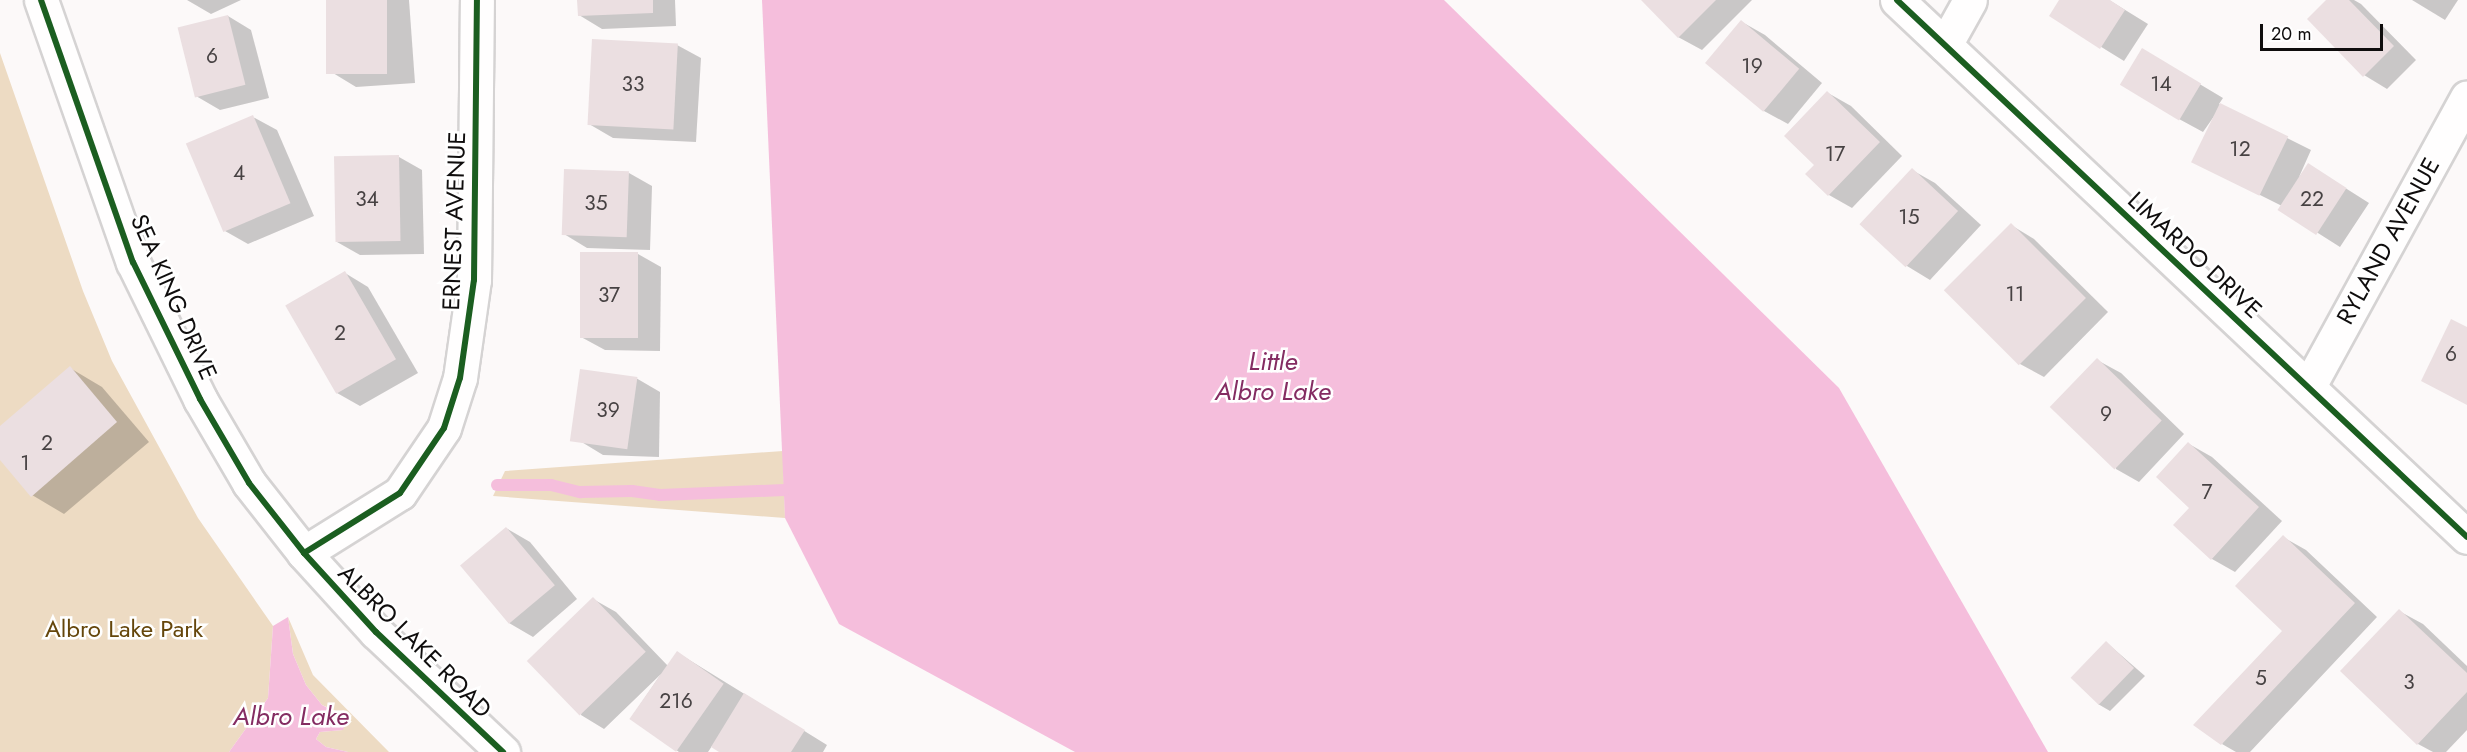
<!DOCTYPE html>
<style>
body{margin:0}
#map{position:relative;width:2467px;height:752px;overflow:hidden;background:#fcf9f9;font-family:Jost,sans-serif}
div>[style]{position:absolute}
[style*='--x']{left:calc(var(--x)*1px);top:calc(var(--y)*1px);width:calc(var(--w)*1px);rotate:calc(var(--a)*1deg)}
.green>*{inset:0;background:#eddbc3}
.water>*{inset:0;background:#f5bedc}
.shadow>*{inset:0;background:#0003}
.stream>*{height:12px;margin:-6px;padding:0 6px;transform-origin:6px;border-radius:6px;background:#f5bedc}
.building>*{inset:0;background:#ebdfe1;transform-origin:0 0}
.roads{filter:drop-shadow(2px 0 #d5d3d3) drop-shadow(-2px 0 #d5d3d3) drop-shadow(0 2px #d5d3d3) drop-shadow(0 -2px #d5d3d3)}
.street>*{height:33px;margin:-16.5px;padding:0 16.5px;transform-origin:16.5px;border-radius:16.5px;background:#fffefe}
.secondary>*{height:33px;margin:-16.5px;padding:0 16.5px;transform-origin:16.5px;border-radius:16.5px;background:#fffefe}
.cycleway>*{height:6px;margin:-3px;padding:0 3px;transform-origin:3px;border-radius:3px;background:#1b5e20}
span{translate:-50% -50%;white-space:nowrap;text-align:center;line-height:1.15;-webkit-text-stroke:5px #fff;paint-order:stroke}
.number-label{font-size:21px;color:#474243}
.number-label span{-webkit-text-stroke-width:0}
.street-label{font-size:24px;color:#0f0d0d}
.park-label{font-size:24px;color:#65460b}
.water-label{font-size:26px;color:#842c62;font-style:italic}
.scale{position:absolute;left:2260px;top:24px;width:123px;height:27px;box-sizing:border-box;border:3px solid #0f0d0d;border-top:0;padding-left:8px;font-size:18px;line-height:21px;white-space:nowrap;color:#0f0d0d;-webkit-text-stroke:4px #fff;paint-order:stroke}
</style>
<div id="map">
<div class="green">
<i style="clip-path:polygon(0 53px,83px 291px,112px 361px,198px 518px,273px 626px,268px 698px,229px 752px,0 752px)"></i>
<i style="clip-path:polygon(783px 451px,785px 518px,493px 496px,505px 471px)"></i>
<i style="clip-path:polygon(288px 617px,313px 675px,389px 752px,348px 752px,326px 747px,316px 739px,320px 732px,343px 730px,343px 714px,322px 705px,306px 685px,293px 654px)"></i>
</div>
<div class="water">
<i style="clip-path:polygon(762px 0,1444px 0,1839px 388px,2048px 752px,1075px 752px,839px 624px,785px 518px)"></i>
<i style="clip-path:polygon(288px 617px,293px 654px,306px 685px,322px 705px,347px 718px,343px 730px,320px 732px,316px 739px,326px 747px,348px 752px,229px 752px,268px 698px,273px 626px)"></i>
</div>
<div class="shadow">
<i style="clip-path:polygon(187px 0,241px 0,211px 14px)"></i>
<i style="clip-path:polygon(328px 0,409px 0,415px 83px,356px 87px,333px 73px)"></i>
<i style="clip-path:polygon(578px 0,675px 0,676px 26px,602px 29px,579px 15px)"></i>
<i style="clip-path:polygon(1643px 0,1752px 0,1702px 50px,1678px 37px)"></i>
<i style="clip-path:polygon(2061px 0,2109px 0,2148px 24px,2124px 61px,2051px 16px)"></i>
<i style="clip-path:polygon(2328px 0,2354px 0,2361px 4px,2416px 60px,2387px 89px,2364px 75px)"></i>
<i style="clip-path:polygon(2412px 0,2458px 0,2445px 20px)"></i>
<i style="clip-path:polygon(228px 16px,251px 30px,269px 98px,220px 110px,196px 96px)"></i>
<i style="clip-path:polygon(1742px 22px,1765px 35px,1822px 83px,1788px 124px,1764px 111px,1707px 63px)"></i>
<i style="clip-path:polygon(677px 45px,701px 58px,696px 142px,613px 138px,589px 124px)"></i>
<i style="clip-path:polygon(2166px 64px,2223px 98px,2219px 104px,2311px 150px,2299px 177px,2309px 165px,2369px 203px,2340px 247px,2280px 209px,2282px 206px,2194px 162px,2217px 112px,2203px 132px,2179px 119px)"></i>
<i style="clip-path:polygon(1828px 93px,1851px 106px,1902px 156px,1852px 208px,1829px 195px,1816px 165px)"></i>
<i style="clip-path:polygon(253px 117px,277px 130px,314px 216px,248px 244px,225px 231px)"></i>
<i style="clip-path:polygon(399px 157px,422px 170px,424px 254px,360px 255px,337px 242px)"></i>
<i style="clip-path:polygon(1912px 170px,1935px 183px,1981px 225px,1930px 280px,1907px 266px,1862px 224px)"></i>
<i style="clip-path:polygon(629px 173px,652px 186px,650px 250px,587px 248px,564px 234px)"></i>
<i style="clip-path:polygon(2011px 225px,2034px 239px,2108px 312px,2044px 377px,2020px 364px,1946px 291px)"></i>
<i style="clip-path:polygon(638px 254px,661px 267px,660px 351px,605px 350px,581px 337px)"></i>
<i style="clip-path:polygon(345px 273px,368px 287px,418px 373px,360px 406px,337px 393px)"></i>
<i style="clip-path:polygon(2097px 360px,2121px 373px,2184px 434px,2139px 482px,2116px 469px)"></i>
<i style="clip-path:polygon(70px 368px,102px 387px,149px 442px,64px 514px,32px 495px,0 458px,0 428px)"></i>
<i style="clip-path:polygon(636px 378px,660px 392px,659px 457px,603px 455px,580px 441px)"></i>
<i style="clip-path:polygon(2189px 444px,2212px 457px,2282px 521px,2235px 572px,2212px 559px,2191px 508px)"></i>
<i style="clip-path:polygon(506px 528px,530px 542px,577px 599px,533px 637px,509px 623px,462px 566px)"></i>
<i style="clip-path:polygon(2283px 537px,2306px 550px,2377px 617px,2250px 752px,2236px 752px,2222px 744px,2284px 631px)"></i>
<i style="clip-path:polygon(593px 599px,616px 612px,668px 666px,678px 653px,827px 745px,823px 752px,722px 752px,712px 746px,708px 752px,679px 752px,631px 718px,661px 674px,604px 729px,581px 715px)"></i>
<i style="clip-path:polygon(2399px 611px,2423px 624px,2467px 666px,2467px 730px,2446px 752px,2433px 752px,2418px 744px)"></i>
<i style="clip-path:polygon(2107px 643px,2145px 676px,2110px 711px,2098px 704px)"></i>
</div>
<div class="stream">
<i style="--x:497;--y:485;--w:54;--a:0"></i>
<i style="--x:551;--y:485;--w:30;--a:14"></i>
<i style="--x:580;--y:492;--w:52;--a:-1.1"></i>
<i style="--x:632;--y:491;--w:28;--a:8"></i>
<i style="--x:660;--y:495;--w:124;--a:-2.3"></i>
</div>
<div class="building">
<i style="left:326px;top:0;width:61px;height:74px"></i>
<i style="clip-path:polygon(577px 0,653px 0,653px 13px,578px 16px)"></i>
<i style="clip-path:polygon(1641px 0,1716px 0,1678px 38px)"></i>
<i style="clip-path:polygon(2059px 0,2110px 0,2125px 10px,2100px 49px,2049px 16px)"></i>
<i style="clip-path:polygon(2326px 0,2349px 0,2394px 46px,2363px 77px,2307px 19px)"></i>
<i style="left:228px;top:15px;width:72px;height:52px;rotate:76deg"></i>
<i style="left:1741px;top:20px;width:76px;height:56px;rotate:40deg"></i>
<i style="left:592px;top:39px;width:86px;height:86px;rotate:3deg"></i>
<i style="left:2142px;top:48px;width:69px;height:43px;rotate:31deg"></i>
<i style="clip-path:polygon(1827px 91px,1880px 142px,1828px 196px,1805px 174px,1814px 165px,1784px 136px)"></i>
<i style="left:2220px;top:103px;width:76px;height:66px;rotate:26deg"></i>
<i style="left:253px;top:115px;width:96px;height:73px;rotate:67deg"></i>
<i style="left:399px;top:155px;width:86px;height:65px;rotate:89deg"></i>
<i style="left:2308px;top:163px;width:46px;height:56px;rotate:33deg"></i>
<i style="left:1912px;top:168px;width:63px;height:77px;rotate:43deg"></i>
<i style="left:564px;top:169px;width:65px;height:66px;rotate:2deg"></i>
<i style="left:2011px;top:223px;width:106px;height:95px;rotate:45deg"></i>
<i style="left:580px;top:252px;width:58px;height:86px"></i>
<i style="left:345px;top:271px;width:102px;height:69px;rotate:60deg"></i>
<i style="clip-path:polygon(2451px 319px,2467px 327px,2467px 405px,2421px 381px)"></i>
<i style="left:2097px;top:358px;width:90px;height:68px;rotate:44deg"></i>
<i style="clip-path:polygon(70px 366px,117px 422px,31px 497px,0 460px,0 426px)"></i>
<i style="left:580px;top:369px;width:58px;height:73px;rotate:8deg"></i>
<i style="clip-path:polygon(2188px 442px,2259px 507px,2211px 560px,2173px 525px,2189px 508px,2156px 477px)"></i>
<i style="left:506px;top:527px;width:76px;height:60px;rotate:50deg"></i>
<i style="clip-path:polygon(2283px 535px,2355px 603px,2221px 745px,2193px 725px,2282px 631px,2235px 586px)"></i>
<i style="left:593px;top:597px;width:76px;height:92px;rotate:46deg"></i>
<i style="clip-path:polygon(2399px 609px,2467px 673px,2467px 692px,2417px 745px,2340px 671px)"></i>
<i style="left:2106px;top:641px;width:39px;height:51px;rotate:44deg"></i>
<i style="left:677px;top:651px;width:57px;height:83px;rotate:35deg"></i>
<i style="clip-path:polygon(744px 693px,805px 730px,791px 752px,719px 752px,711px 747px)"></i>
</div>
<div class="roads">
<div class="street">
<i style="--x:1897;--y:0;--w:783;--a:43.29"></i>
<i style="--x:1945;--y:45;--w:51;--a:-60.9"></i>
<i style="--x:2309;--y:386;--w:329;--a:-61.3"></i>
<i style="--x:304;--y:553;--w:113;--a:-32"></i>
<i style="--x:400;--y:493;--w:78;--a:-55.9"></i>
<i style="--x:444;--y:428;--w:52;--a:-72.3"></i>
<i style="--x:460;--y:378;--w:99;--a:-81.9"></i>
<i style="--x:474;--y:280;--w:280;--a:-89.4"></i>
</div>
<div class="secondary">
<i style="--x:41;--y:0;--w:278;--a:70.7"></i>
<i style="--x:133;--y:262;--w:153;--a:63.9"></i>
<i style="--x:200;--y:399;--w:97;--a:59.7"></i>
<i style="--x:249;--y:483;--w:89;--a:51.8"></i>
<i style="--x:304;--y:553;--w:107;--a:47.7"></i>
<i style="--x:376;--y:632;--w:175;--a:43.4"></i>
</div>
</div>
<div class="cycleway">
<i style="--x:41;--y:0;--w:278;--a:70.7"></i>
<i style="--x:133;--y:262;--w:153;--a:63.9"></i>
<i style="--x:200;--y:399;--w:97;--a:59.7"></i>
<i style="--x:249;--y:483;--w:89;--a:51.8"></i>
<i style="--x:304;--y:553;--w:107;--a:47.7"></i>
<i style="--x:376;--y:632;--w:175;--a:43.4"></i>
<i style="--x:1897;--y:0;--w:783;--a:43.29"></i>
<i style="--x:304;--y:553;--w:113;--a:-32"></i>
<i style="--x:400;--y:493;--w:78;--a:-55.9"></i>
<i style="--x:444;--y:428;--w:52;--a:-72.3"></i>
<i style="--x:460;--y:378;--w:99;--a:-81.9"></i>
<i style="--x:474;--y:280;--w:280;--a:-89.4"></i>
</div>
<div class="number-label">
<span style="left:212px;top:56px">6</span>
<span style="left:1752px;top:66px">19</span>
<span style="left:633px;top:84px">33</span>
<span style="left:2161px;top:84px">14</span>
<span style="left:2240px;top:149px">12</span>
<span style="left:1835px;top:154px">17</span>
<span style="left:239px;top:173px">4</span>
<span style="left:367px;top:199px">34</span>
<span style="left:2312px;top:199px">22</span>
<span style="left:596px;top:203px">35</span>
<span style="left:1909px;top:217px">15</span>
<span style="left:2015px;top:294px">11</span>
<span style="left:609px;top:295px">37</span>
<span style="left:340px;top:333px">2</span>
<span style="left:2451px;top:354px">6</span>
<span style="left:608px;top:410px">39</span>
<span style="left:2106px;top:414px">9</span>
<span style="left:47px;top:443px">2</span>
<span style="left:25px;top:463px">1</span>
<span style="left:2207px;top:492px">7</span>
<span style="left:2261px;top:678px">5</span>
<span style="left:2409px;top:682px">3</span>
<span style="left:676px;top:701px">216</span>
</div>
<div class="street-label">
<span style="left:454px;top:221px;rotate:-88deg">ERNEST AVENUE</span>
<span style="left:2388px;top:241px;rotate:-61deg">RYLAND AVENUE</span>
<span style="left:2195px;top:255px;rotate:43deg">LIMARDO DRIVE</span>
<span style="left:174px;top:297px;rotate:66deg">SEA KING DRIVE</span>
<span style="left:415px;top:641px;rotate:45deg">ALBRO LAKE ROAD</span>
</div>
<div class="park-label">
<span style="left:124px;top:629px">Albro Lake Park</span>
</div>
<div class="water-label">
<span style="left:1273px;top:377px">Little<br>Albro Lake</span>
<span style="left:291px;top:717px">Albro Lake</span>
</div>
<div class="scale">20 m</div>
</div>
